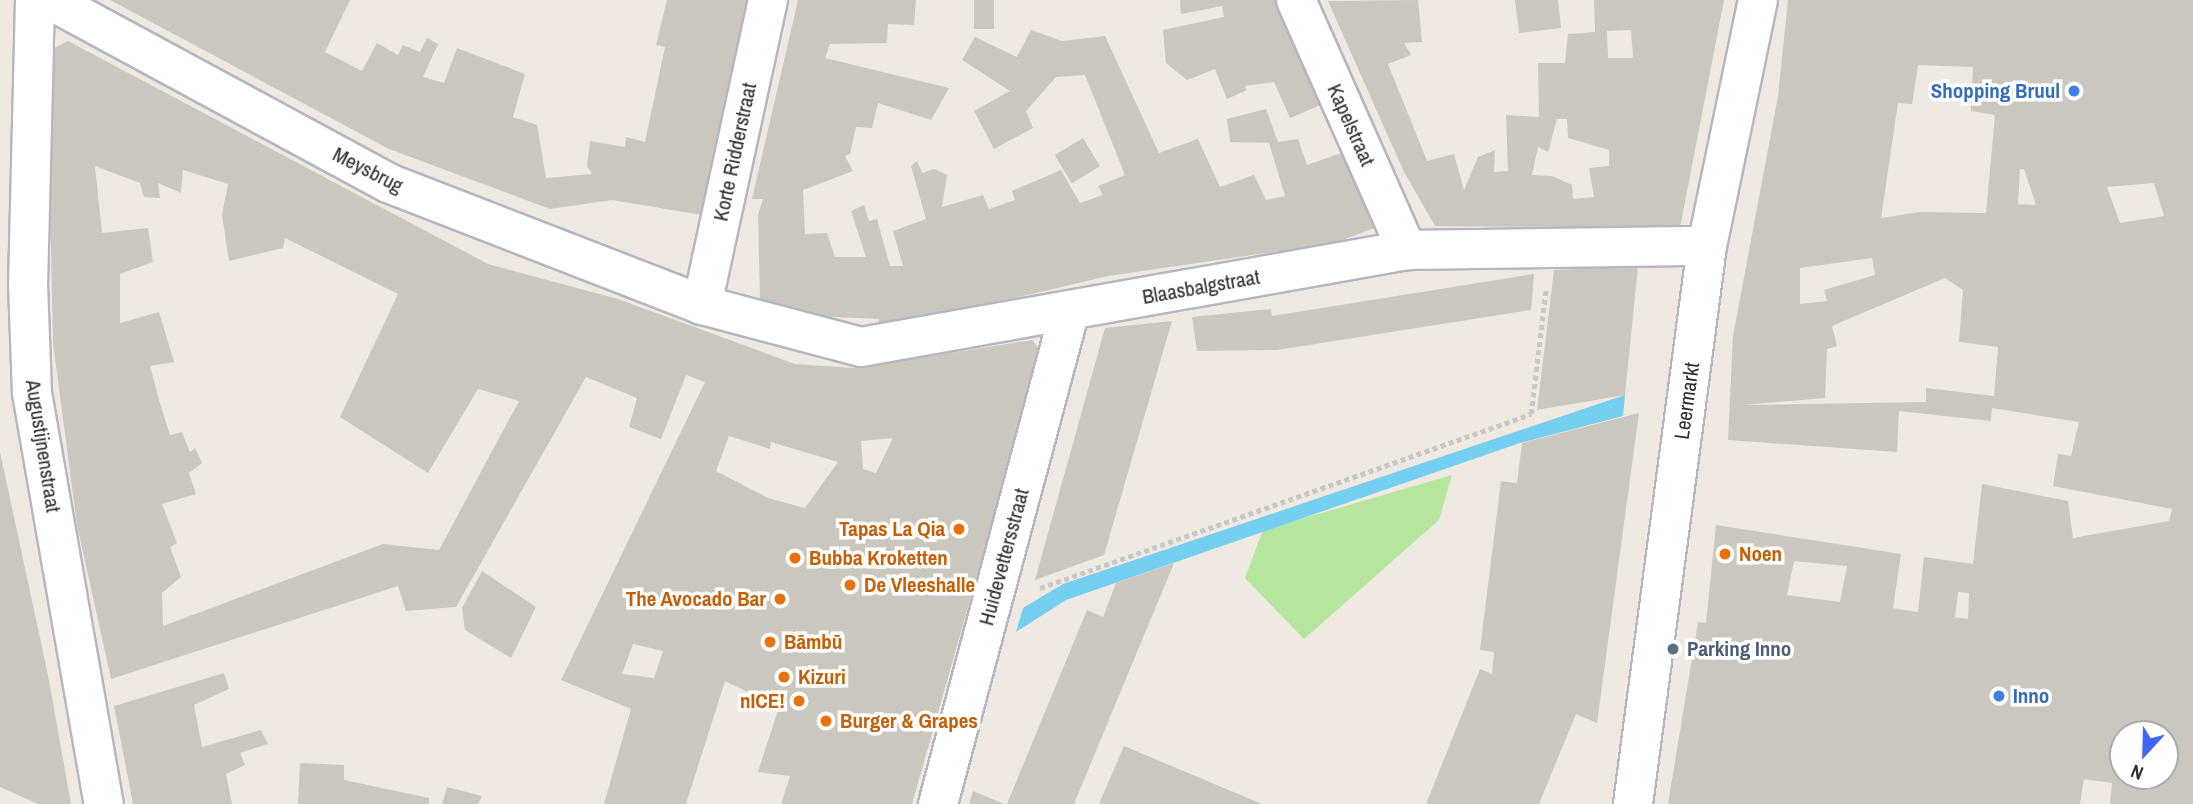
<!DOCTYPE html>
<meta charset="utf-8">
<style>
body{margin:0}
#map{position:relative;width:2193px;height:804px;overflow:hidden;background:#efe9e1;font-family:"Archivo Narrow",sans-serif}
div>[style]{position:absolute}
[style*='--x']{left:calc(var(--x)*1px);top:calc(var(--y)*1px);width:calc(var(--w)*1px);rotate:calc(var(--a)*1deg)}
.green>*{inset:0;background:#b6e59e}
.water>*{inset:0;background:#75cff0}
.building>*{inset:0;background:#cbc7bf;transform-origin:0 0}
.path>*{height:4.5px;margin-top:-2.25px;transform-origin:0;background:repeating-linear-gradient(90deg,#c9c9c9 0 5px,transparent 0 8.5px)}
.roads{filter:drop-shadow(2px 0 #b4b7c1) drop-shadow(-2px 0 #b4b7c1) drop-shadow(0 2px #b4b7c1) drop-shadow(0 -2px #b4b7c1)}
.minor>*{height:38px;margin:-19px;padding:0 19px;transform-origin:19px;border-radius:19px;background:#fff}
.dots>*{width:19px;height:19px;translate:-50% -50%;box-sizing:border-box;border:4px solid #fff;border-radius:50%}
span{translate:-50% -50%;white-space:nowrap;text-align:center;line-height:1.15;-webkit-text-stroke:7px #fff;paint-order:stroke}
.shop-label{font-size:21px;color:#366cbe;font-weight:700}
.right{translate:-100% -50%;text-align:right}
.left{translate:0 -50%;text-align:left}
.street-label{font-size:21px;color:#2e2e2e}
.food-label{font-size:21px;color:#c56008;font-weight:700}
.service-label{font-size:21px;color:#4e5e75;font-weight:700}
.north{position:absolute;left:2109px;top:720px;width:70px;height:70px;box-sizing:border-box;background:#fff;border:2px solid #ababab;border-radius:50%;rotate:202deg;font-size:19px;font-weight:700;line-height:28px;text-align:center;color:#2e2e2e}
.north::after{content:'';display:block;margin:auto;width:24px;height:32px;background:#4264fb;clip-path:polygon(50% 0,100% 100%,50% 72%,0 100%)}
</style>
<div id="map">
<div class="green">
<i style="clip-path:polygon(1452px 475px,1439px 520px,1304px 639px,1245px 578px,1263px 530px)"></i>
</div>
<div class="water">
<i style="clip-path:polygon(1625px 395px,1623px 416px,1520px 443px,1066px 600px,1016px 632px,1023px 608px,1063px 584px)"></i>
</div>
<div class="building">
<i style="clip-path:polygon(110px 0,350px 0,325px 52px,362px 71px,377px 43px,398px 55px,403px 45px,420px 52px,427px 38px,438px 44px,423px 77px,444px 83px,457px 48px,525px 74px,513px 117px,537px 125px,546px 178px,592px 174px,587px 166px,590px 141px,625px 147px,626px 137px,645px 142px,665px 47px,656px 45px,667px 0,760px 0,714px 217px,612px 200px,550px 209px,389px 149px)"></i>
<i style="clip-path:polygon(798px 0,916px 0,914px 25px,888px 24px,887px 43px,830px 44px,825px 58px,949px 88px,931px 120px,878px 103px,872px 128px,856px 127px,850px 154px,845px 156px,853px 171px,803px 190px,805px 234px,827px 233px,835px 257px,866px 257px,851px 211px,864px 205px,869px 221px,877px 219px,890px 266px,903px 266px,893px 231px,926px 219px,911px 166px,917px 161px,922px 173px,934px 169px,947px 175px,942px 207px,983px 195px,989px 209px,1015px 200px,1012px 191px,1061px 170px,1080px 203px,1103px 195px,1098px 186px,1125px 175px,1085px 75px,1056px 77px,1026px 111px,1033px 128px,994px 149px,974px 111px,1010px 91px,962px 60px,975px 37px,1017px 57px,1031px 30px,1062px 41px,1105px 36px,1159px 153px,1198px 139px,1220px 187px,1254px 175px,1266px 200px,1285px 196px,1269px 143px,1230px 142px,1227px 119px,1266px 109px,1278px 142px,1298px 139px,1307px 165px,1347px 151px,1377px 227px,1335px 243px,1108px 276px,917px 321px,879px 323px,879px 319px,788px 315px,760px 298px,758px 215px,763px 199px,752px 199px)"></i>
<i style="left:974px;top:0;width:20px;height:29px"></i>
<i style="clip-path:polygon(1180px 0,1288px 0,1328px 102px,1290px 118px,1274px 82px,1245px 86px,1247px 90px,1227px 99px,1215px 69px,1187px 80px,1166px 63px,1163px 30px,1224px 17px,1222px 6px,1181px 14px)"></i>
<i style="clip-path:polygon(evenodd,1418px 0,1422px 42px,1404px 43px,1411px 55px,1388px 64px,1427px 161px,1454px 154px,1464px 190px,1478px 157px,1495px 150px,1494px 172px,1508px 171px,1506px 115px,1539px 117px,1538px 63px,1565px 63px,1568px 34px,1595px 32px,1594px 0,1724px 0,1680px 228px,1435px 226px,1403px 170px,1328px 1px,1418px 0,1631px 30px,1633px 58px,1608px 58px,1607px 31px,1631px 30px,1418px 0,1557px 119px,1567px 119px,1568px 138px,1609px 150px,1609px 166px,1589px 168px,1594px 197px,1573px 199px,1572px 185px,1552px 176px,1532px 175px,1538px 147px,1548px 152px,1557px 119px)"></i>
<i style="clip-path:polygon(1515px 0,1558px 0,1561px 28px,1519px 33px)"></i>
<i style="clip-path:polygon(evenodd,1788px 0,2193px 0,2193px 804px,2110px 804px,2112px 783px,2084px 779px,2080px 804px,1668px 804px,1698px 622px,1706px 623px,1716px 525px,1901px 554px,1893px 608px,1918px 612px,1924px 557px,1973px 564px,1982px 484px,2068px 501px,2073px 538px,2169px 521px,2172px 509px,2053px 486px,2058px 454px,2071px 456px,2079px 422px,1992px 408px,1991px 421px,1899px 411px,1897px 452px,1728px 440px,1733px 336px,1778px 96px,1788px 0,1918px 65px,1973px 67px,1971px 111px,1995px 115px,1986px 213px,1920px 212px,1881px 218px,1898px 103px,1912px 104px,1918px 65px,1788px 0,2020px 169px,2024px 169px,2036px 205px,2018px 204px,2020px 169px,1788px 0,2154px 183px,2164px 216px,2120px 223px,2107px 187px,2154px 183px,1788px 0,1872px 258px,1875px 275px,1824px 290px,1827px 301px,1800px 304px,1800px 268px,1872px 258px,1788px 0,1945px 278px,1963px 290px,1959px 342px,1998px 347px,1994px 396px,1926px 388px,1926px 402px,1743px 405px,1825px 398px,1827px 349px,1837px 346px,1832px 326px,1945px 278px,1788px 0,1794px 561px,1847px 566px,1840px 602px,1787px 595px,1794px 561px,1788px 0,1958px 592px,1969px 593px,1968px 619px,1955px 617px,1958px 592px,1788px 0,2123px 734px,2165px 734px,2165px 776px,2123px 776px,2123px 734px)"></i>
<i style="clip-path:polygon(evenodd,68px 41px,488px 264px,618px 299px,795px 364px,854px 368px,1032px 340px,1041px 351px,912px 804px,781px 804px,790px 776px,758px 772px,779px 707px,725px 681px,686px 804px,604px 804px,631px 709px,561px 680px,705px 382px,686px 375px,661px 439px,629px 427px,637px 398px,586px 377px,456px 607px,406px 611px,398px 586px,111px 679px,77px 525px,53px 343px,48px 107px,54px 48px,68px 41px,95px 166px,140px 183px,144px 197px,160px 198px,158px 183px,181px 193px,183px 170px,228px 184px,222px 215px,229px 261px,283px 248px,285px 238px,398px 294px,340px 417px,428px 473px,478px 389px,519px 401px,439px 550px,383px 544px,163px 626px,162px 593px,181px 577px,170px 547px,177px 543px,162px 504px,196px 494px,189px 473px,202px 463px,195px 448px,190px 452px,182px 432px,170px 435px,159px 400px,150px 366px,174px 362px,159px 312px,120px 323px,120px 274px,153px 262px,148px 228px,102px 233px,95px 166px,68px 41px,729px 436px,770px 449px,771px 442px,838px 462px,805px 508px,768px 498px,716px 471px,729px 436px,68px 41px,893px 438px,876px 473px,863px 469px,861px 441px,893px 438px,68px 41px,633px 644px,663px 651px,654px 678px,622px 674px,633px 644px)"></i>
<i style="left:1083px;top:138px;width:33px;height:33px;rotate:59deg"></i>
<i style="clip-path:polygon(1638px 266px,1625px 395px,1537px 410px,1554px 270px)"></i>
<i style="clip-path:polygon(1534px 274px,1531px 310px,1277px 350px,1197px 351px,1192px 317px,1271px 309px,1272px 316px)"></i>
<i style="clip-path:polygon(1172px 321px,1104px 555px,1035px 580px,1105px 328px)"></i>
<i style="clip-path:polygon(1639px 413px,1597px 723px,1576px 714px,1539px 804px,1426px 804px,1480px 669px,1492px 674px,1494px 652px,1480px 650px,1501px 481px,1517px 483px,1522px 443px)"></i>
<i style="clip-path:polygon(0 452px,48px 675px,71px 804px,38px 804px,0 787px)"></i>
<i style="clip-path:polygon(1174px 563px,1074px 804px,1007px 804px,1087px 610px,1103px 617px,1116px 583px)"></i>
<i style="clip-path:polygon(482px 571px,536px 607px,511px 658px,465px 630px,462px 608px)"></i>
<i style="clip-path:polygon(224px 673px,229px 689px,194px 705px,202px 747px,261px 730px,268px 744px,240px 753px,245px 765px,226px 774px,232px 804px,133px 804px,114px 706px)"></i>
<i style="clip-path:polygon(1124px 746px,1262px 804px,1099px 804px)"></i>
<i style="clip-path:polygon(300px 763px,344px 765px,344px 780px,429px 798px,429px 804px,298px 804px)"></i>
<i style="clip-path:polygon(447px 787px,482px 796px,478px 804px,442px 804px)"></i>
<i style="clip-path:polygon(973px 791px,1004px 804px,969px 804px)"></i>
</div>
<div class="path">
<i style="--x:1040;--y:588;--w:521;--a:-19.51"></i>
<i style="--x:1531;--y:414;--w:126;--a:-83.2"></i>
</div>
<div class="roads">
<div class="minor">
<i style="--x:35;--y:0;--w:284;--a:91.4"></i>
<i style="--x:28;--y:284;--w:109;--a:87.9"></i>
<i style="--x:32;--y:393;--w:417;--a:80.1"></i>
<i style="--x:50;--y:0;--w:384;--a:28.4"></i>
<i style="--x:388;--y:183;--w:337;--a:21.2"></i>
<i style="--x:702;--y:305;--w:164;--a:14.8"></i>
<i style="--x:861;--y:347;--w:555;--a:-10.07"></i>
<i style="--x:1407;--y:250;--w:300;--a:-0.8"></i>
<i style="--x:1296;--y:0;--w:274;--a:66.1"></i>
<i style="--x:702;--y:305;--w:312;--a:-77.8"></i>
<i style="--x:938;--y:804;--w:511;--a:-75.04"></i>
<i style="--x:1633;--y:804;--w:563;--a:-82.45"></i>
<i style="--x:1707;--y:246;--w:251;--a:-78.3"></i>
</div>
</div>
<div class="dots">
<i style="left:2074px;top:91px;background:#3f7fe0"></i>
<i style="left:959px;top:529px;background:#e8710a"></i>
<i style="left:1725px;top:554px;background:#e8710a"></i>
<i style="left:795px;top:558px;background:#e8710a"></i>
<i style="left:850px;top:585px;background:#e8710a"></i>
<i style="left:780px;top:599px;background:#e8710a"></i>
<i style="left:770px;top:642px;background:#e8710a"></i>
<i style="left:1673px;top:649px;background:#5c6f8a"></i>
<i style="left:784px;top:677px;background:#e8710a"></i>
<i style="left:1999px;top:696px;background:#3f7fe0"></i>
<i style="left:799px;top:701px;background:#e8710a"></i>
<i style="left:826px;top:721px;background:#e8710a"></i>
</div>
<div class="shop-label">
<span class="right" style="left:2060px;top:91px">Shopping Bruul</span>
<span class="left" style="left:2013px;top:696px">Inno</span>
</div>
<div class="street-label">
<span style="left:1351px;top:125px;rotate:66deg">Kapelstraat</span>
<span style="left:735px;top:152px;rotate:-78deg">Korte Ridderstraat</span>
<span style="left:368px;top:170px;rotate:27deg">Meysbrug</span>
<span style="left:1201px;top:287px;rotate:-10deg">Blaasbalgstraat</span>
<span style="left:1687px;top:401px;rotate:-82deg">Leermarkt</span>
<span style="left:43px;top:446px;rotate:81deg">Augustijnenstraat</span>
<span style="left:1004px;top:557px;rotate:-75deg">Huidevettersstraat</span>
</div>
<div class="food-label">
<span class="right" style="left:945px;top:529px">Tapas La Qia</span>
<span class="left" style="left:1739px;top:554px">Noen</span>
<span class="left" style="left:809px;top:558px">Bubba Kroketten</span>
<span class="left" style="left:864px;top:585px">De Vleeshalle</span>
<span class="right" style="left:766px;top:599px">The Avocado Bar</span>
<span class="left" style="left:784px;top:642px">Bāmbū</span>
<span class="left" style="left:798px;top:677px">Kizuri</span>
<span class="right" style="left:785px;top:701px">nICE!</span>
<span class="left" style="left:840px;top:721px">Burger &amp; Grapes</span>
</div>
<div class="service-label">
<span class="left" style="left:1687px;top:649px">Parking Inno</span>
</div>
<div class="north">N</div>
</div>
